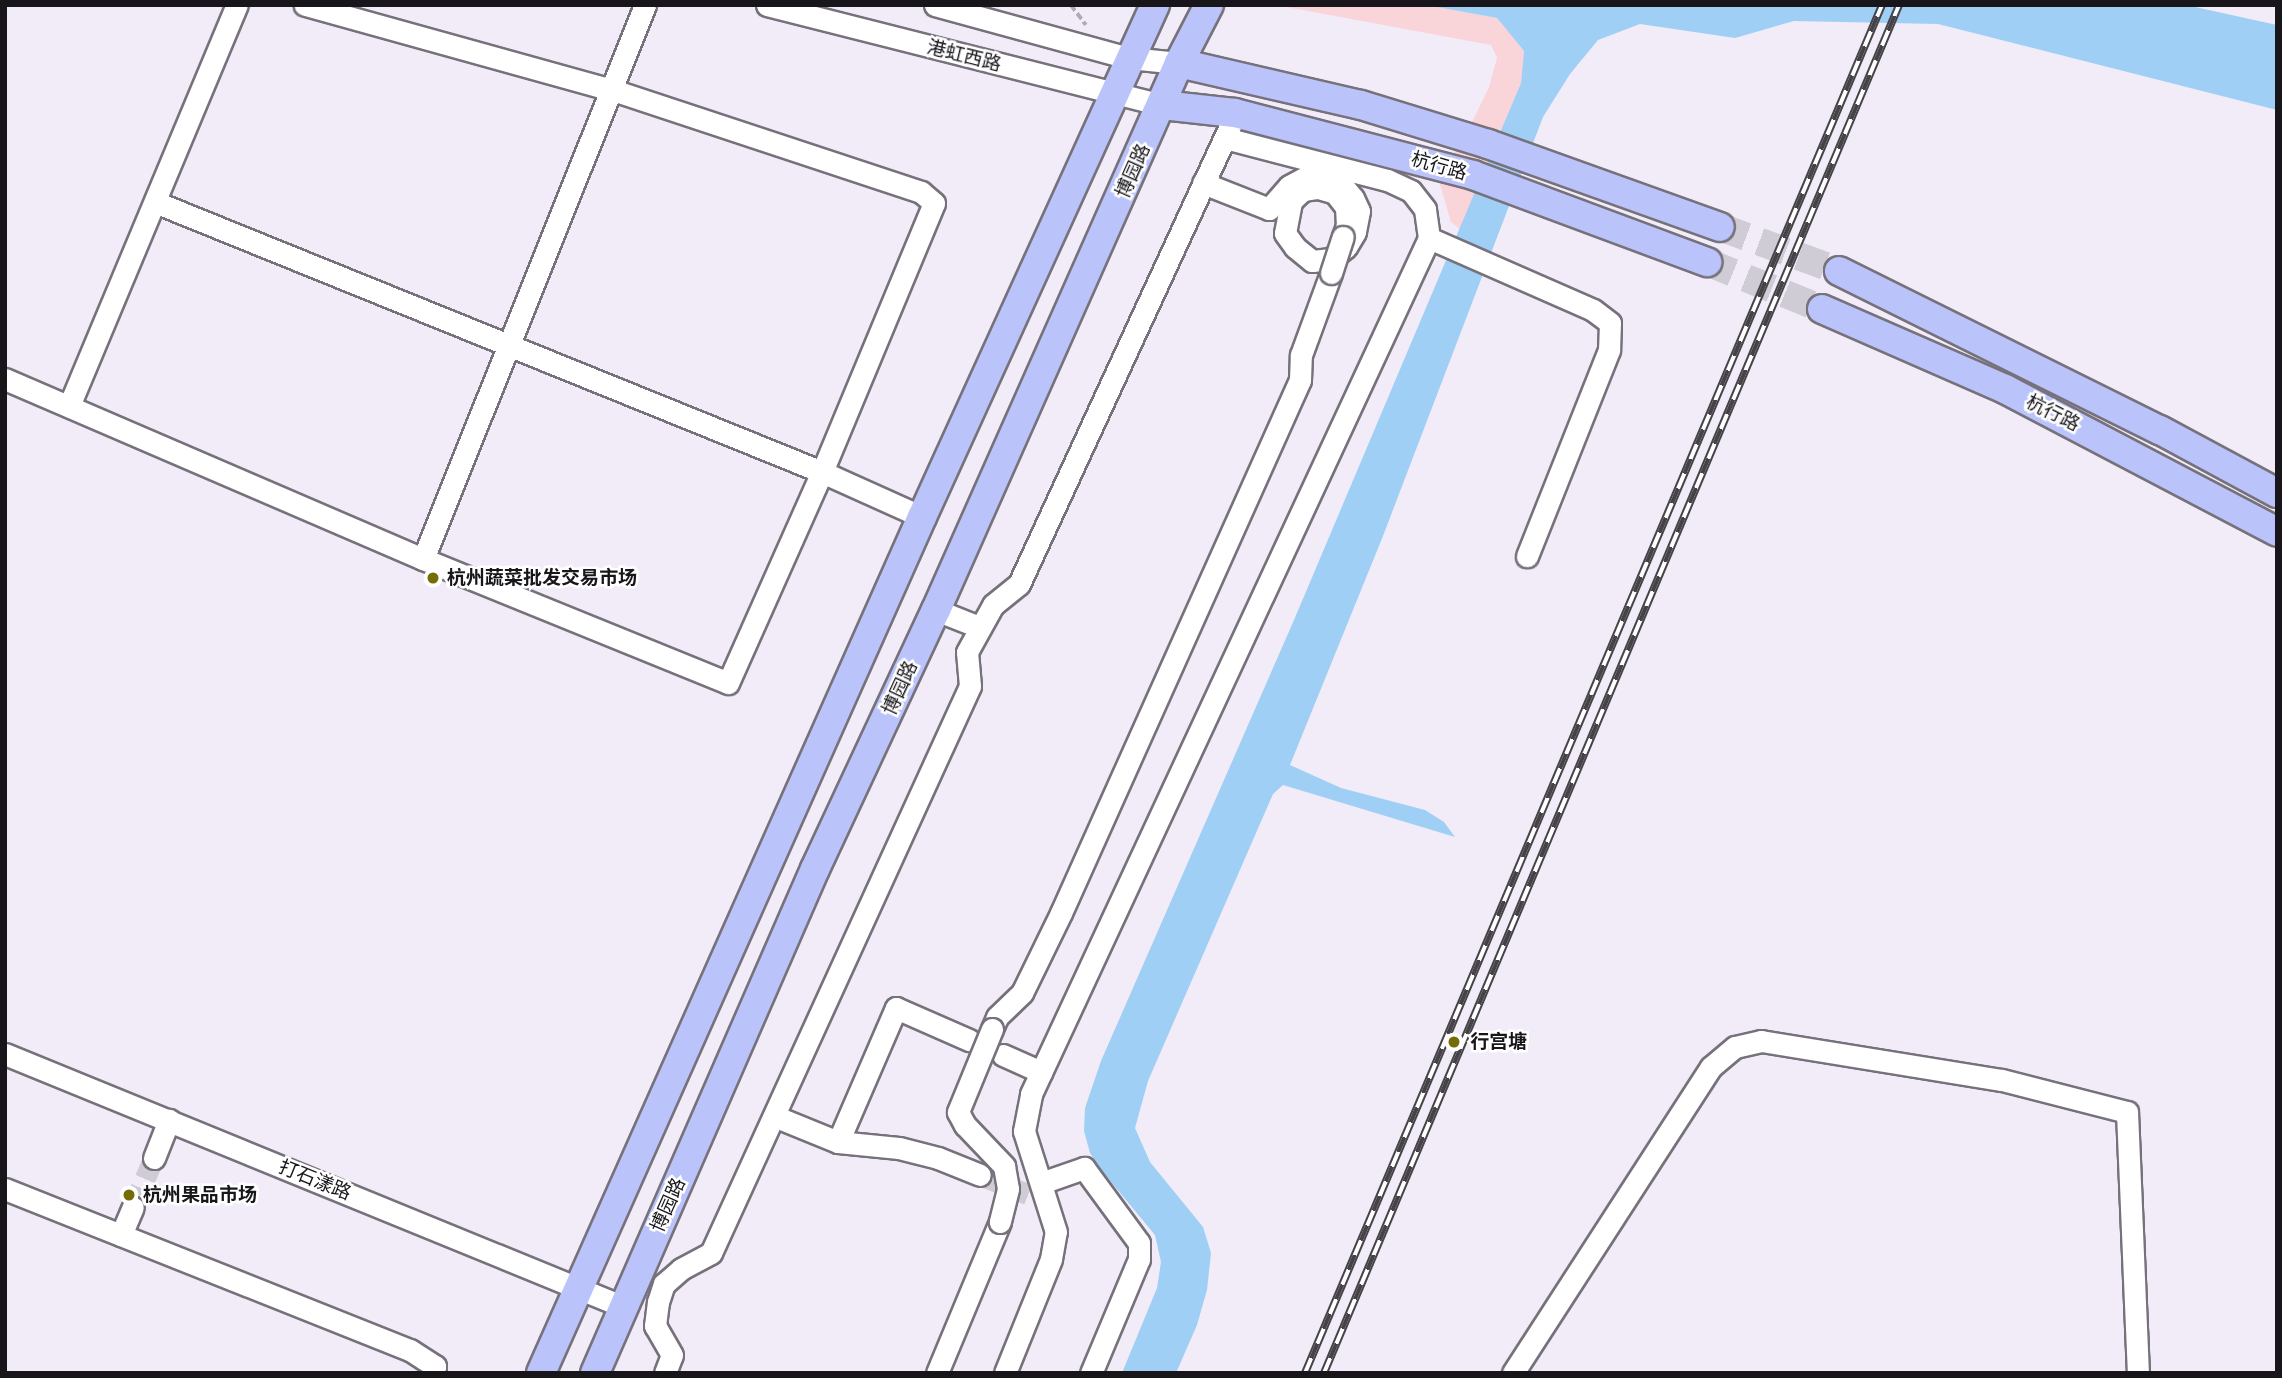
<!DOCTYPE html>
<meta charset="utf-8">
<style>
body{margin:0}
#map{position:relative;width:2282px;height:1378px;overflow:hidden;background:#f1ecf7;font-family:Rubik,"Noto Sans SC",sans-serif}
div>[style]{position:absolute}
[style*='--x']{left:calc(var(--x)*1px);top:calc(var(--y)*1px);width:calc(var(--w)*1px);rotate:calc(var(--a)*1deg)}
.green>*{inset:0;background:#f9d5da}
.water>*{inset:0;background:#9fcff5}
.minor-tunnel>*{height:21px;margin-top:-10.5px;transform-origin:0;background:repeating-linear-gradient(90deg,#d0ccd6 0 21px,transparent 0 31px)}
.major-tunnel>*{height:28px;margin-top:-14px;transform-origin:0;background:repeating-linear-gradient(90deg,#d0ccd6 0 28px,transparent 0 42px)}
.path>*{height:3.5px;margin-top:-1.75px;transform-origin:0;background:repeating-linear-gradient(90deg,#afaab3 0 7px,transparent 0 10.5px)}
.roads{filter:drop-shadow(2px 0 #76717b) drop-shadow(-2px 0 #76717b) drop-shadow(0 2px #76717b) drop-shadow(0 -2px #76717b)}
.minor>*{height:21px;margin:-10.5px;padding:0 10.5px;transform-origin:10.5px;border-radius:10.5px;background:#fff}
.major>*{height:28px;margin:-14px;padding:0 14px;transform-origin:14px;border-radius:14px;background:#bac4fa}
.rail>*{height:8px;margin-top:-4px;transform-origin:0;background:repeating-linear-gradient(90deg,#fff 0 16px,#464348 0 32px);box-sizing:border-box;border-block:2px solid #464348}
.bridges{filter:drop-shadow(2px 0 #76717b) drop-shadow(-2px 0 #76717b) drop-shadow(0 2px #76717b) drop-shadow(0 -2px #76717b)}
.minor-bridge>*{height:21px;margin:-10.5px;padding:0 10.5px;transform-origin:10.5px;border-radius:10.5px;background:#fff}
.dots>*{width:19px;height:19px;translate:-50% -50%;box-sizing:border-box;border:4px solid #fff;border-radius:50%}
span{translate:-50% -50%;white-space:nowrap;text-align:center;line-height:1.15;-webkit-text-stroke:5px #fff;paint-order:stroke}
.street-label{font-size:19px;color:#18161a}
.poi-label{font-size:19px;color:#18161a;font-weight:700}
.left{translate:0 -50%;text-align:left}
.frame{position:absolute;inset:0;border:7px solid #18161a;pointer-events:none}
</style>
<div id="map">
<div class="green">
<i style="clip-path:polygon(1276px 5px,1426px 5px,1497px 18px,1524px 51px,1521px 83px,1461px 230px,1451px 222px,1437px 174px,1461px 145px,1489px 87px,1497px 58px,1491px 45px)"></i>
</div>
<div class="water">
<i style="clip-path:polygon(1426px 5px,2186px 5px,2277px 25px,2277px 110px,1938px 24px,1794px 21px,1735px 38px,1640px 24px,1598px 40px,1570px 74px,1543px 117px,1383px 536px,1290px 765px,1341px 788px,1425px 810px,1444px 822px,1455px 837px,1283px 785px,1273px 794px,1148px 1081px,1135px 1128px,1150px 1162px,1203px 1227px,1211px 1253px,1207px 1290px,1197px 1325px,1176px 1373px,1122px 1373px,1157px 1288px,1161px 1262px,1155px 1235px,1102px 1171px,1090px 1153px,1084px 1131px,1085px 1108px,1101px 1061px,1294px 620px,1521px 83px,1524px 51px,1497px 18px)"></i>
</div>
<div class="minor-tunnel">
<i style="--x:980;--y:1175;--w:52;--a:21.6"></i>
<i style="--x:133;--y:1207;--w:53;--a:-66.8"></i>
</div>
<div class="major-tunnel">
<i style="--x:1720;--y:227;--w:127;--a:20.3"></i>
<i style="--x:1707;--y:262;--w:124;--a:22.2"></i>
</div>
<div class="path">
<i style="--x:1071;--y:5;--w:25;--a:53"></i>
</div>
<div class="roads">
<div class="minor">
<i style="--x:767;--y:5;--w:407;--a:14.2"></i>
<i style="--x:935;--y:5;--w:201;--a:15.3"></i>
<i style="--x:1129;--y:58;--w:50;--a:5.7"></i>
<i style="--x:1203;--y:183;--w:71;--a:21.5"></i>
<i style="--x:1269;--y:209;--w:30;--a:-49"></i>
<i style="--x:1289;--y:186;--w:24;--a:-28"></i>
<i style="--x:1310;--y:175;--w:16;--a:14"></i>
<i style="--x:1326;--y:179;--w:17;--a:21"></i>
<i style="--x:1342;--y:185;--w:17;--a:50"></i>
<i style="--x:1353;--y:198;--w:14;--a:65"></i>
<i style="--x:1359;--y:211;--w:21;--a:101"></i>
<i style="--x:1355;--y:232;--w:17;--a:121"></i>
<i style="--x:1346;--y:247;--w:19;--a:141"></i>
<i style="--x:1331;--y:259;--w:19;--a:174"></i>
<i style="--x:1312;--y:261;--w:22;--a:-141"></i>
<i style="--x:1295;--y:247;--w:17;--a:-126"></i>
<i style="--x:1285;--y:233;--w:33;--a:-79"></i>
<i style="--x:1291;--y:201;--w:16;--a:-43"></i>
<i style="--x:1303;--y:190;--w:15;--a:-8"></i>
<i style="--x:1318;--y:188;--w:18;--a:16"></i>
<i style="--x:1335;--y:193;--w:18;--a:52"></i>
<i style="--x:1346;--y:207;--w:18;--a:87"></i>
<i style="--x:1347;--y:225;--w:13;--a:108"></i>
<i style="--x:155;--y:202;--w:720;--a:22.04"></i>
<i style="--x:822;--y:472;--w:110;--a:24.2"></i>
<i style="--x:1429;--y:238;--w:179;--a:23.7"></i>
<i style="--x:1593;--y:310;--w:21;--a:37"></i>
<i style="--x:1610;--y:323;--w:27;--a:92"></i>
<i style="--x:1609;--y:350;--w:222;--a:111.7"></i>
<i style="--x:5;--y:379;--w:455;--a:23.3"></i>
<i style="--x:423;--y:559;--w:329;--a:22.1"></i>
<i style="--x:728;--y:683;--w:231;--a:-66"></i>
<i style="--x:822;--y:472;--w:291;--a:-67.4"></i>
<i style="--x:934;--y:203;--w:17;--a:-140"></i>
<i style="--x:921;--y:192;--w:325;--a:-161.7"></i>
<i style="--x:612;--y:90;--w:319;--a:-164.5"></i>
<i style="--x:69;--y:406;--w:435;--a:-67.3"></i>
<i style="--x:423;--y:559;--w:597;--a:-68.16"></i>
<i style="--x:936;--y:610;--w:46;--a:21.6"></i>
<i style="--x:992;--y:1029;--w:13;--a:-67"></i>
<i style="--x:997;--y:1017;--w:35;--a:-44"></i>
<i style="--x:1022;--y:993;--w:89;--a:-64"></i>
<i style="--x:1061;--y:913;--w:584;--a:-65.85"></i>
<i style="--x:1300;--y:380;--w:25;--a:-88"></i>
<i style="--x:1301;--y:355;--w:87;--a:-69.9"></i>
<i style="--x:5;--y:1054;--w:669;--a:22.23"></i>
<i style="--x:1003;--y:1055;--w:42;--a:24.1"></i>
<i style="--x:774;--y:1116;--w:69;--a:22.1"></i>
<i style="--x:838;--y:1142;--w:61;--a:5.6"></i>
<i style="--x:899;--y:1148;--w:40;--a:14.4"></i>
<i style="--x:938;--y:1158;--w:45;--a:22"></i>
<i style="--x:838;--y:1142;--w:146;--a:-66.6"></i>
<i style="--x:896;--y:1008;--w:80;--a:23.7"></i>
<i style="--x:154;--y:1158;--w:41;--a:-68.5"></i>
<i style="--x:1041;--y:1183;--w:46;--a:-19.2"></i>
<i style="--x:1084;--y:1168;--w:93;--a:53.7"></i>
<i style="--x:1139;--y:1243;--w:16;--a:90"></i>
<i style="--x:1139;--y:1259;--w:124;--a:112.8"></i>
<i style="--x:5;--y:1189;--w:436;--a:21.7"></i>
<i style="--x:410;--y:1350;--w:30;--a:33"></i>
<i style="--x:435;--y:1366;--w:7;--a:106"></i>
<i style="--x:121;--y:1235;--w:30;--a:-67"></i>
<i style="--x:665;--y:1373;--w:19;--a:-69"></i>
<i style="--x:672;--y:1355;--w:34;--a:-120"></i>
<i style="--x:655;--y:1326;--w:24;--a:-83"></i>
<i style="--x:658;--y:1302;--w:19;--a:-72"></i>
<i style="--x:664;--y:1284;--w:23;--a:-41"></i>
<i style="--x:681;--y:1269;--w:34;--a:-28"></i>
<i style="--x:711;--y:1253;--w:623;--a:-65.45"></i>
<i style="--x:970;--y:686;--w:34;--a:-95"></i>
<i style="--x:967;--y:652;--w:54;--a:-61"></i>
<i style="--x:993;--y:605;--w:33;--a:-39"></i>
<i style="--x:1019;--y:584;--w:504;--a:-65.26"></i>
<i style="--x:937;--y:1373;--w:164;--a:-67.4"></i>
<i style="--x:1005;--y:1373;--w:123;--a:-68"></i>
<i style="--x:1051;--y:1259;--w:27;--a:-80"></i>
<i style="--x:1056;--y:1232;--w:106;--a:-107.6"></i>
<i style="--x:1024;--y:1131;--w:38;--a:-79"></i>
<i style="--x:1031;--y:1094;--w:944;--a:-65.06"></i>
<i style="--x:1429;--y:238;--w:29;--a:-98"></i>
<i style="--x:1425;--y:209;--w:23;--a:-128"></i>
<i style="--x:1411;--y:191;--w:26;--a:-155"></i>
<i style="--x:1387;--y:180;--w:167;--a:-165.5"></i>
<i style="--x:1513;--y:1373;--w:364;--a:-57.1"></i>
<i style="--x:1711;--y:1067;--w:31;--a:-40"></i>
<i style="--x:1735;--y:1047;--w:27;--a:-13"></i>
<i style="--x:1761;--y:1041;--w:244;--a:9.2"></i>
<i style="--x:2002;--y:1080;--w:129;--a:14.4"></i>
<i style="--x:2127;--y:1112;--w:261;--a:87.6"></i>
</div>
<div class="major">
<i style="--x:1179;--y:63;--w:187;--a:13"></i>
<i style="--x:1361;--y:105;--w:133;--a:17.1"></i>
<i style="--x:1488;--y:144;--w:246;--a:19.7"></i>
<i style="--x:1162;--y:105;--w:73;--a:6.3"></i>
<i style="--x:1235;--y:113;--w:246;--a:14.6"></i>
<i style="--x:1473;--y:175;--w:250;--a:20.4"></i>
<i style="--x:1839;--y:271;--w:358;--a:26.4"></i>
<i style="--x:2160;--y:430;--w:133;--a:28.3"></i>
<i style="--x:1822;--y:309;--w:200;--a:23.6"></i>
<i style="--x:2005;--y:389;--w:307;--a:27.7"></i>
<i style="--x:541;--y:1373;--w:937;--a:-66.01"></i>
<i style="--x:922;--y:517;--w:563;--a:-65.53"></i>
<i style="--x:595;--y:1373;--w:550;--a:-66.42"></i>
<i style="--x:815;--y:869;--w:286;--a:-65"></i>
<i style="--x:936;--y:610;--w:599;--a:-66.05"></i>
<i style="--x:1179;--y:63;--w:65;--a:-62.7"></i>
</div>
</div>
<div class="rail">
<i style="--x:1305;--y:1373;--w:1485;--a:-67.13"></i>
<i style="--x:1324;--y:1373;--w:1484;--a:-67.2"></i>
</div>
<div class="bridges">
<div class="minor-bridge">
<i style="--x:1331;--y:273;--w:38;--a:-72"></i>
<i style="--x:992;--y:1029;--w:90;--a:112.3"></i>
<i style="--x:958;--y:1112;--w:15;--a:62"></i>
<i style="--x:965;--y:1125;--w:57;--a:46.4"></i>
<i style="--x:1004;--y:1166;--w:23;--a:80"></i>
<i style="--x:1008;--y:1189;--w:34;--a:104"></i>
</div>
</div>
<div class="dots">
<i style="left:433px;top:578px;background:#756c07"></i>
<i style="left:1454px;top:1042px;background:#756c07"></i>
<i style="left:129px;top:1195px;background:#756c07"></i>
</div>
<div class="street-label">
<span style="left:964px;top:56px;rotate:14deg">港虹西路</span>
<span style="left:1439px;top:166px;rotate:16deg">杭行路</span>
<span style="left:1133px;top:171px;rotate:-66deg">博园路</span>
<span style="left:2053px;top:413px;rotate:27deg">杭行路</span>
<span style="left:900px;top:688px;rotate:-65deg">博园路</span>
<span style="left:315px;top:1180px;rotate:22deg">打石漾路</span>
<span style="left:668px;top:1205px;rotate:-66deg">博园路</span>
</div>
<div class="poi-label">
<span class="left" style="left:447px;top:578px">杭州蔬菜批发交易市场</span>
<span class="left" style="left:1470px;top:1042px">行宫塘</span>
<span class="left" style="left:143px;top:1195px">杭州果品市场</span>
</div>
<div class="frame"></div>
</div>
